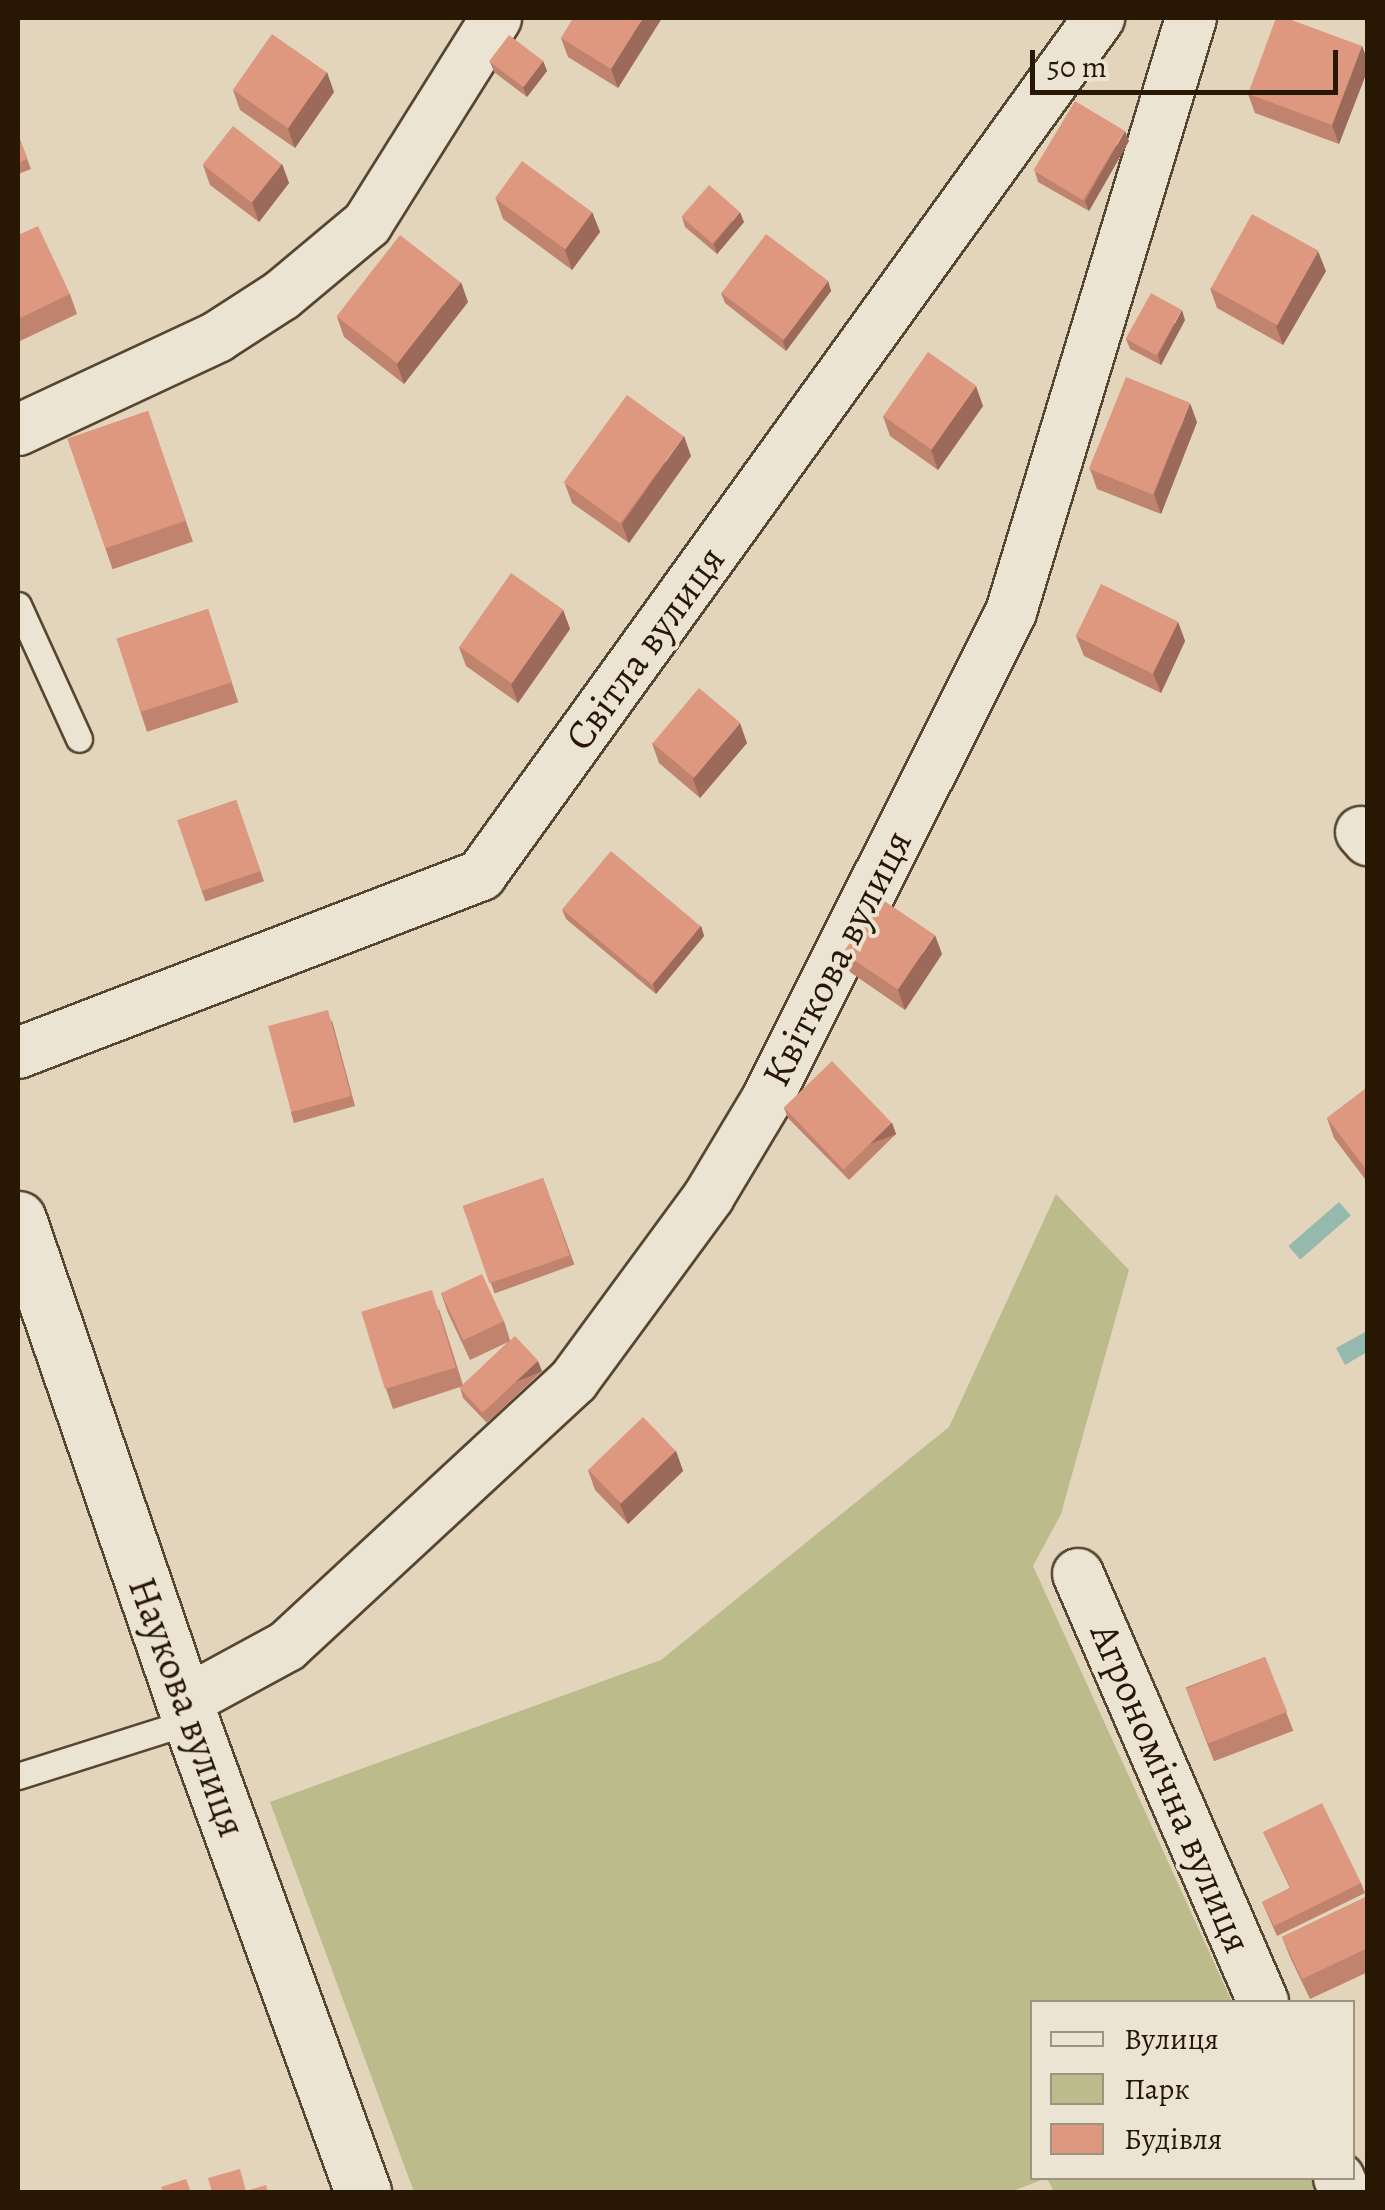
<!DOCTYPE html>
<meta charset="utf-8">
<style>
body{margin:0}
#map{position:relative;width:1385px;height:2210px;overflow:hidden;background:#e2d5bb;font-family:Alegreya,serif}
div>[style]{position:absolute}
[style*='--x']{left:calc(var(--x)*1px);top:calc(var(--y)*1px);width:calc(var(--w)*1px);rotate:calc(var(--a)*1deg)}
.green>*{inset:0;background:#bbbb8b}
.water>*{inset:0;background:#95b9ad;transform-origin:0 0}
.roads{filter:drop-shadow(2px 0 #564631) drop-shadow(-2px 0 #564631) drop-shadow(0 2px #564631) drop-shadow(0 -2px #564631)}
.service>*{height:25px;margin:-12.5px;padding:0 12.5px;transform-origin:12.5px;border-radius:12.5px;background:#ece4d3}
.minor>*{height:50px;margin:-25px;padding:0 25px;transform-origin:25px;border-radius:25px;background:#ece4d3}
.tertiary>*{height:55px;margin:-27.5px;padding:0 27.5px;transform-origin:27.5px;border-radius:27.5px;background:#ece4d3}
.wall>*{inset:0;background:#bf836e;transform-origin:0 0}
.shaded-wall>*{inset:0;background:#9b6a5a;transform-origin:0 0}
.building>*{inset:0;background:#de9880;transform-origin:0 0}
span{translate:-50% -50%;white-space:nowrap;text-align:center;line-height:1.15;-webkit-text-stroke:8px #ece4d3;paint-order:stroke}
.street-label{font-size:40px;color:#281703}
.frame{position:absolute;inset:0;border:20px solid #281703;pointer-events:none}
.legend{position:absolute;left:1030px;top:2000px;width:325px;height:180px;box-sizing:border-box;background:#ece4d3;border:2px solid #9e9280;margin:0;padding:12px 18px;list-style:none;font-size:30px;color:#281703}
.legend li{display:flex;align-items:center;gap:20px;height:50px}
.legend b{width:50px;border:2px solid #9e9280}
.scale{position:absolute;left:1030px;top:50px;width:308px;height:45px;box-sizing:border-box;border:5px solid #281703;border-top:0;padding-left:12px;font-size:30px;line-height:35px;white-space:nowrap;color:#281703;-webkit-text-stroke:8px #ece4d3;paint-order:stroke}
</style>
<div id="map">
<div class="green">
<i style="clip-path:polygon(1056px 1194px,1129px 1270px,1061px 1514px,1033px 1566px,1232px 2002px,1032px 2002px,1032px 2178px,1312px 2178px,1319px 2192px,1054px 2192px,1047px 2178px,1010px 2192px,414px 2192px,270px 1802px,661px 1660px,949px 1427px)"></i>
</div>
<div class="water">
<i style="left:1339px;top:1202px;width:18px;height:67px;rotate:49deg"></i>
<i style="clip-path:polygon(1367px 1331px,1367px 1352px,1345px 1365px,1336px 1348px)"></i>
</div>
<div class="roads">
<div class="service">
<i style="--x:18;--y:605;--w:147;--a:65.5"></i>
<i style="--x:18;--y:1776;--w:182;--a:-17.6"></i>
</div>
<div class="minor">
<i style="--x:18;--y:430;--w:220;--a:-25"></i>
<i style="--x:217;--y:337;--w:77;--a:-32.9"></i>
<i style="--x:282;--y:295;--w:111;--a:-39.9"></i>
<i style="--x:367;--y:224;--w:243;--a:-57.9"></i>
<i style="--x:1361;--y:832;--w:11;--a:49"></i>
<i style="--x:18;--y:1053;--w:496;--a:-21"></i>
<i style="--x:481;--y:875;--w:1057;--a:-54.2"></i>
<i style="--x:1078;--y:1574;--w:466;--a:66.6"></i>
<i style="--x:184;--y:1702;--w:117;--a:-28.5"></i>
<i style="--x:287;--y:1646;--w:391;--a:-42.8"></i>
<i style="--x:574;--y:1380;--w:228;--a:-53.7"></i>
<i style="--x:709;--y:1196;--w:113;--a:-59.1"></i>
<i style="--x:767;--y:1099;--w:545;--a:-63.39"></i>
<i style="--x:1011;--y:612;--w:621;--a:-73.14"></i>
<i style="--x:1339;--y:2178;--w:15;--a:67"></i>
</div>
<div class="tertiary">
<i style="--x:18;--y:1219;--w:511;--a:71.03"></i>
<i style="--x:184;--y:1702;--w:522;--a:69.93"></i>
</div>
</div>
<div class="wall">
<i style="clip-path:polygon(662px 18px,618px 88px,568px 57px,561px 38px)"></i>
<i style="clip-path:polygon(1362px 46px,1368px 62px,1368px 69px,1339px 144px,1255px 113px,1248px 94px)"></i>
<i style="clip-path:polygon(543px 61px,547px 71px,527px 97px,494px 72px,490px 62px)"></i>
<i style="clip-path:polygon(233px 90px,334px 92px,295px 148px,240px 110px)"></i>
<i style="clip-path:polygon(18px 134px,31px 169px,18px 174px)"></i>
<i style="clip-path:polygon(1129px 141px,1089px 211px,1038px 182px,1035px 172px)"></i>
<i style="clip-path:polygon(282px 164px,289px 183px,259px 222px,210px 185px,203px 165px)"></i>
<i style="clip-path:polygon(496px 199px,592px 212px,600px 232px,572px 270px,503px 219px)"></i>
<i style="clip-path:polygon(682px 217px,744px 222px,717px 254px,685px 227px)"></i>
<i style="clip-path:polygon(18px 235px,70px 294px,77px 314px,18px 342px)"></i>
<i style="clip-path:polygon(1326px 271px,1283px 345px,1217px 308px,1210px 288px)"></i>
<i style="clip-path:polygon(828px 281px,831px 291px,786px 351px,725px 303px,721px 293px)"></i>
<i style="clip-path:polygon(468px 302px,404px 384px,344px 337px,337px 317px)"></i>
<i style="clip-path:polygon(1185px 320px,1161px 365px,1130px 349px,1126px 339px)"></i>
<i style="clip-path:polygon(983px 406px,938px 470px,890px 436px,883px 416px)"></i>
<i style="left:148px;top:411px;width:138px;height:85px;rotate:71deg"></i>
<i style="clip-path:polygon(1197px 422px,1161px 514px,1097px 489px,1090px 469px)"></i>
<i style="clip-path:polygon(691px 456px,629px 543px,572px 503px,565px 484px)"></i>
<i style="left:208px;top:609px;width:98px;height:96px;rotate:72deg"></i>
<i style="clip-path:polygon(563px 610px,570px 629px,518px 703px,466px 666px,459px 647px)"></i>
<i style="clip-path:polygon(1178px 622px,1185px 641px,1161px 693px,1084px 656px,1076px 636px)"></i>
<i style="clip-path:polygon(652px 743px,747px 743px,700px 798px,659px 763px)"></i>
<i style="left:236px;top:800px;width:86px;height:62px;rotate:71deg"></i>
<i style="clip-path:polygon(562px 909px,701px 926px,704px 936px,656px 994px,566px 919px)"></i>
<i style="clip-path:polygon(843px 953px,942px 954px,905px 1010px,850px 972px)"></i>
<i style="clip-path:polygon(332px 1020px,355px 1106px,294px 1123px,291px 1113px)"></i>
<i style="clip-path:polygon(1368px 1087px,1368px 1183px,1334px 1138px,1327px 1118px)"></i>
<i style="clip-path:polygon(784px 1108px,892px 1123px,896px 1134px,849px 1180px,788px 1118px)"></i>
<i style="left:543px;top:1178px;width:92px;height:85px;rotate:70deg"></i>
<i style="clip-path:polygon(441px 1293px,504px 1321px,510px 1340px,542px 1371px,487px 1423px,463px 1398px,460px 1387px,393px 1409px,386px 1389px,439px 1309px,463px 1385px,508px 1342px,470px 1360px,448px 1313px)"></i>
<i style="clip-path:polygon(676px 1451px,683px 1471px,628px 1524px,595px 1490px,588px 1470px)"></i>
<i style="left:1265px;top:1657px;width:79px;height:85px;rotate:69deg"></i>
<i style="clip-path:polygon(1263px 1832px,1361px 1883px,1365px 1893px,1277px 1936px,1262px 1902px,1290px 1888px)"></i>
<i style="clip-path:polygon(1368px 1896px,1368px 1972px,1310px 1999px,1290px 1957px,1282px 1937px)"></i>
</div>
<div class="shaded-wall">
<i style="clip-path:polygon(643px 18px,662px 18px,618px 88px,611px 69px)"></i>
<i style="clip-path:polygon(1362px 46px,1368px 62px,1368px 69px,1339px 144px,1332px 125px)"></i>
<i style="clip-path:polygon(543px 61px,547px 71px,527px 97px,523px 87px)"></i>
<i style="clip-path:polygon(327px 72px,334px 92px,295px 148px,288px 129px)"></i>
<i style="clip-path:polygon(1125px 131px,1129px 141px,1089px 211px,1085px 201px)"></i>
<i style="clip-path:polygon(282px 164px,289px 183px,259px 222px,252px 202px)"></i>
<i style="clip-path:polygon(592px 212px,600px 232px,572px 270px,565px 250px)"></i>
<i style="clip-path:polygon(740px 212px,744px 222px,717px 254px,714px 244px)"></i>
<i style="clip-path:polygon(1318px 251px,1326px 271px,1283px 345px,1276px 326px)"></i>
<i style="clip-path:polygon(828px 281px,831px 291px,786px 351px,783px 341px)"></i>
<i style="clip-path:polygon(461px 282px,468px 302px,404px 384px,397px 364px)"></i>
<i style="clip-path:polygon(1182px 310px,1185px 320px,1161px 365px,1158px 355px)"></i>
<i style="clip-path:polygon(976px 386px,983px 406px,938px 470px,931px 450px)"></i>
<i style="clip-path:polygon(1190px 403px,1197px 422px,1161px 514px,1154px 494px)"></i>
<i style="clip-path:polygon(684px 436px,691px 456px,629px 543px,622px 524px)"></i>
<i style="clip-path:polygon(563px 610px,570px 629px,518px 703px,511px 684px)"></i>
<i style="clip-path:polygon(1178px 622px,1185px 641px,1161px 693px,1153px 673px)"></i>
<i style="clip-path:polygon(740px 723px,747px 743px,700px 798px,693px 779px)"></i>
<i style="clip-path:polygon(701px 926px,704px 936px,656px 994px,653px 984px)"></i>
<i style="clip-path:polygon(935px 935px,942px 954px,905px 1010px,898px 990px)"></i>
<i style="left:892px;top:1123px;width:12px;height:66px;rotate:70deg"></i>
<i style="left:538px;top:1361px;width:11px;height:76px;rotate:68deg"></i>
<i style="clip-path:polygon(676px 1451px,683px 1471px,628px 1524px,620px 1504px)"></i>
</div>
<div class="building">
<i style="clip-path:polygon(573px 18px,643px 18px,611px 69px,561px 38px)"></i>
<i style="clip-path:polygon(1276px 18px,1286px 18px,1362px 46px,1332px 125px,1248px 94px)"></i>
<i style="left:272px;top:34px;width:67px;height:68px;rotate:35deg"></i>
<i style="left:509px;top:35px;width:43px;height:33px;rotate:37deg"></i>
<i style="left:1075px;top:101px;width:58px;height:81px;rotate:31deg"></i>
<i style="left:233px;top:126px;width:62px;height:49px;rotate:38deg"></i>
<i style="clip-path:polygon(18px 134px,27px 159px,18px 163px)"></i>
<i style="left:522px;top:161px;width:87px;height:46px;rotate:36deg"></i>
<i style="left:709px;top:185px;width:41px;height:42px;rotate:41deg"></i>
<i style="left:1252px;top:214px;width:76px;height:85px;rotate:29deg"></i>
<i style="clip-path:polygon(38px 226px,70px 294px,18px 319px,18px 235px)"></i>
<i style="left:766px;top:234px;width:78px;height:74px;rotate:37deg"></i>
<i style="left:400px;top:235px;width:77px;height:103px;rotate:38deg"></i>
<i style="left:1151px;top:293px;width:35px;height:52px;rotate:29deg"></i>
<i style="left:928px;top:352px;width:59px;height:78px;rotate:35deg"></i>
<i style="left:1126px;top:377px;width:69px;height:99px;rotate:22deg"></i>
<i style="left:627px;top:395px;width:70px;height:108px;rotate:36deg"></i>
<i style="left:148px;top:411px;width:116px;height:85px;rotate:71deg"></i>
<i style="left:511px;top:573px;width:64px;height:90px;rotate:35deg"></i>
<i style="left:1101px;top:584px;width:86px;height:58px;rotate:26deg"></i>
<i style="left:208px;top:609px;width:77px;height:96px;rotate:72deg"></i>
<i style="left:699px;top:688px;width:54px;height:72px;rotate:40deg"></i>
<i style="left:236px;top:800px;width:75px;height:62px;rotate:71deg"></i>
<i style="left:611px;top:851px;width:117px;height:76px;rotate:40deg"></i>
<i style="left:880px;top:898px;width:66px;height:66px;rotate:34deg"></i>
<i style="left:328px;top:1010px;width:89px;height:62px;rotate:75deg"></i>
<i style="left:832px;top:1061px;width:86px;height:67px;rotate:46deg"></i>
<i style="clip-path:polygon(1368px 1087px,1368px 1172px,1327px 1118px)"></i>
<i style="left:543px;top:1178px;width:82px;height:85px;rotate:71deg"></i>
<i style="left:482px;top:1274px;width:52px;height:45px;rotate:65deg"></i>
<i style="left:432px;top:1290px;width:81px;height:74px;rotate:73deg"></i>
<i style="left:515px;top:1336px;width:34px;height:76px;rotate:47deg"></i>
<i style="left:643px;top:1417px;width:47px;height:76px;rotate:46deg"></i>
<i style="left:1265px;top:1657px;width:59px;height:85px;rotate:68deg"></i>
<i style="clip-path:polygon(1322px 1803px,1361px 1883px,1274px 1926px,1262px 1902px,1291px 1888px,1263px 1832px)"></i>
<i style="clip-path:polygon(1368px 1896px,1368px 1948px,1302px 1979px,1282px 1937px)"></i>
<i style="clip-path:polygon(240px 2169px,246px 2191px,266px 2185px,268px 2192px,212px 2192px,208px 2178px)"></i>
<i style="clip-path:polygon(186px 2179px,191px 2192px,163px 2192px,161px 2187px)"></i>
</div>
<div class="street-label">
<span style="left:645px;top:648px;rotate:-54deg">Світла вулиця</span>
<span style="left:837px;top:958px;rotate:-63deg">Квіткова вулиця</span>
<span style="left:187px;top:1707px;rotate:70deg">Наукова вулиця</span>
<span style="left:1171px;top:1788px;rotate:67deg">Агрономічна вулиця</span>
</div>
<div class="frame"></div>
<ul class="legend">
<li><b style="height:12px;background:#ece4d3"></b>Вулиця</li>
<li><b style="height:28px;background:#bbbb8b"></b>Парк</li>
<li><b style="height:28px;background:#de9880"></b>Будівля</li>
</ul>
<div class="scale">50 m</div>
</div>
